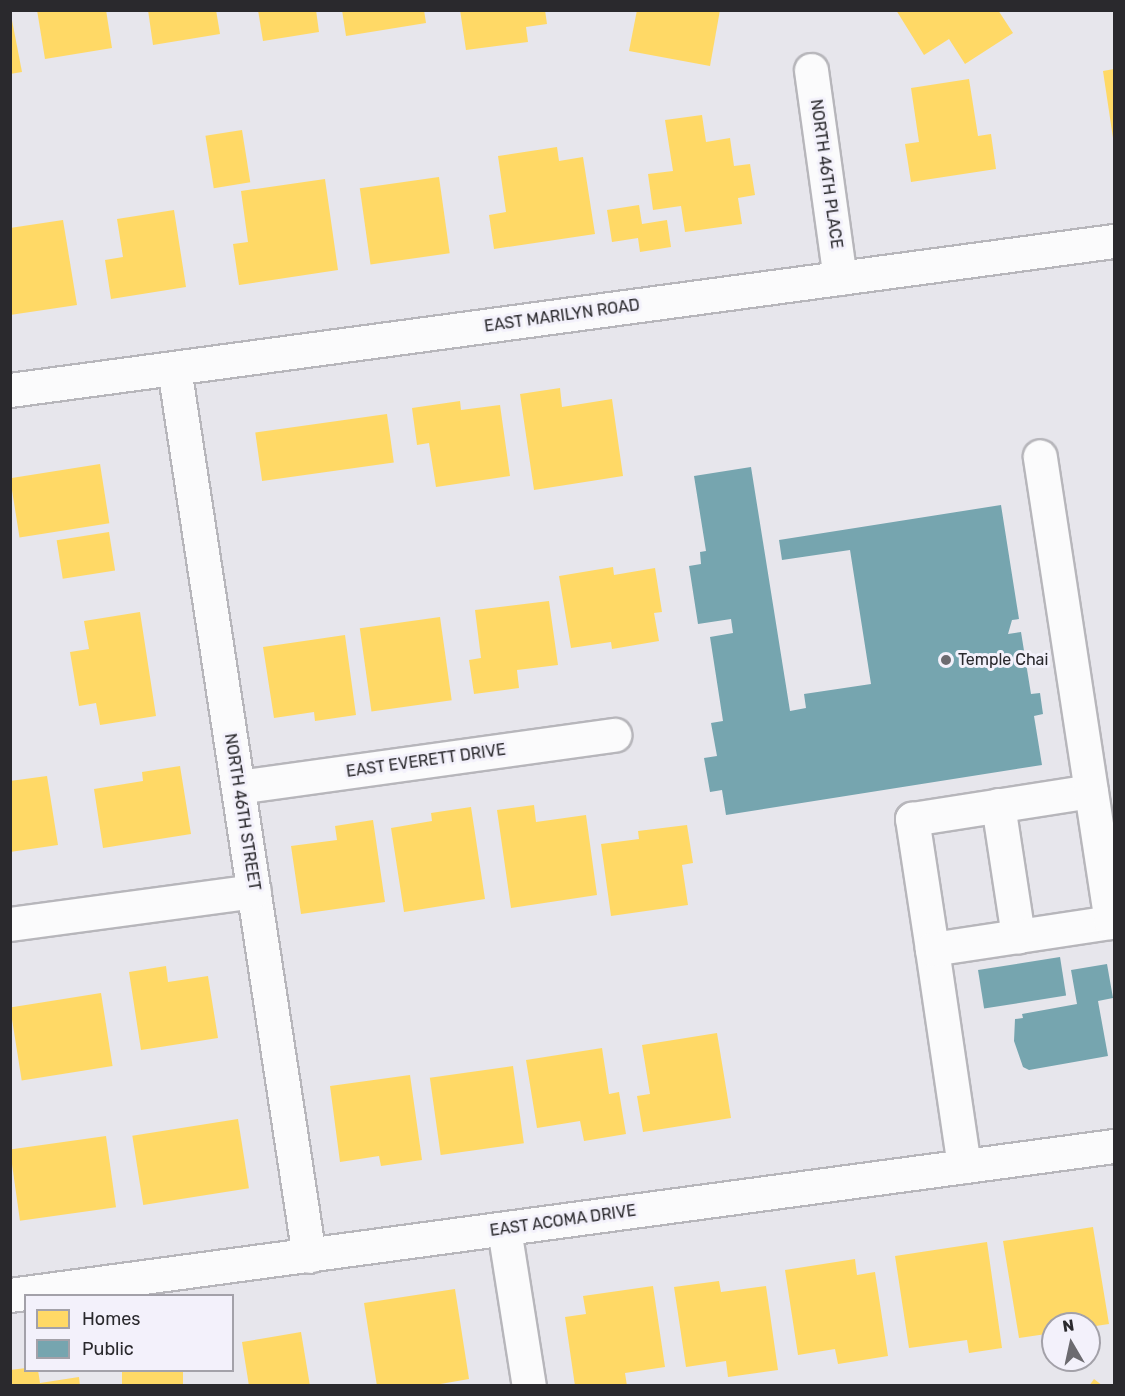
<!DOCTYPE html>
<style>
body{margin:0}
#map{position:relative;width:1125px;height:1396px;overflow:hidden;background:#e7e6ec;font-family:Rubik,sans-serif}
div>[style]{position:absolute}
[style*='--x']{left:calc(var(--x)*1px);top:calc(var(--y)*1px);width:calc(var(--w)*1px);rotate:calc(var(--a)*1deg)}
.homes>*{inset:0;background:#ffd966;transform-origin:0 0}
.public>*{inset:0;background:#76a5af;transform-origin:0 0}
.roads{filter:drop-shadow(2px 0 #b7b6bb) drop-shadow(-2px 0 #b7b6bb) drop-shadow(0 2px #b7b6bb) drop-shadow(0 -2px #b7b6bb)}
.minor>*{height:33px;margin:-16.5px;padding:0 16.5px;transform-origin:16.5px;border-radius:16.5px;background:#fbfbfc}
.dots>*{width:16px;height:16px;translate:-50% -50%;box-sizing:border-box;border:3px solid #f3f1fb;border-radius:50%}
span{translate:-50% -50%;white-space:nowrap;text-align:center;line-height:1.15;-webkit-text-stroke:6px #f3f1fb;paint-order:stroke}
.street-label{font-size:16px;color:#2a292d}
.poi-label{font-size:16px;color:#2a292d}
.left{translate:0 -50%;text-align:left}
.frame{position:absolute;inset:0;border:12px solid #2a292d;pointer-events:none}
.legend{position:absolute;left:24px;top:1294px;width:210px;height:78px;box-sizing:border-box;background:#f3f1fb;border:2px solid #a3a1a9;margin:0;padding:8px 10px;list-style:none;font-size:18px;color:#2a292d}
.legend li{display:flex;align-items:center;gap:12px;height:30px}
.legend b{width:30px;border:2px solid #a3a1a9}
.north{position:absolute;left:1041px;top:1312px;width:60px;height:60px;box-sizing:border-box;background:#f3f1fb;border:2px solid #a3a1a9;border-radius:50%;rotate:351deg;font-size:16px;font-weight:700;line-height:24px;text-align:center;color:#2a292d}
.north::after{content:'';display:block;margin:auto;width:21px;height:27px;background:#6c6b70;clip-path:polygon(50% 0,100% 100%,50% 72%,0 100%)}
</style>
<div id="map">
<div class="homes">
<i style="clip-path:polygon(10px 10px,22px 72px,10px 74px)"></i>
<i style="clip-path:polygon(37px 10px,106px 10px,112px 48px,45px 59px)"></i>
<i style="clip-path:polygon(148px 10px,216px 10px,220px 34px,153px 45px)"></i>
<i style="clip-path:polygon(258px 10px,316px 10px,319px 32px,263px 41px)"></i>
<i style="clip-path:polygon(342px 10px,424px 10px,426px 23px,346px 36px)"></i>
<i style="clip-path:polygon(460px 10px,545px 10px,547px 24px,526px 27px,528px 42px,466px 50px)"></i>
<i style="clip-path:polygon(637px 10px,720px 10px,710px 66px,629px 51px)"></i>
<i style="clip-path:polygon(896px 10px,998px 10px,1013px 33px,965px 64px,949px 39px,924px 55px)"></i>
<i style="clip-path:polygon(1114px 69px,1114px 138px,1113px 138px,1103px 71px)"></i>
<i style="clip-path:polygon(969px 79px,978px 136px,991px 134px,996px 169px,911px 182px,905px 144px,919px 142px,911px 88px)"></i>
<i style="clip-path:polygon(702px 115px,706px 142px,730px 138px,734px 166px,750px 164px,755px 195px,738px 198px,742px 224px,685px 232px,681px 206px,653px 210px,648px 174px,673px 171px,665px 120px)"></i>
<i style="left:242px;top:130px;width:53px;height:37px;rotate:81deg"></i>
<i style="clip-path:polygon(557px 147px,559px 161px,583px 157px,595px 234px,494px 249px,489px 215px,506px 212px,498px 156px)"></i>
<i style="left:439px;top:177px;width:77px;height:80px;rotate:82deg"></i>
<i style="clip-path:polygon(325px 179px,338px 270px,239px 285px,233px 244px,248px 242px,241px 191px)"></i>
<i style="clip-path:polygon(639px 205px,642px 224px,667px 220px,671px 247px,640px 252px,638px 238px,612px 242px,607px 210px)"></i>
<i style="clip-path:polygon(174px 210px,186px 287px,111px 299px,105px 260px,123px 257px,117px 219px)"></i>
<i style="clip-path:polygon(63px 220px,77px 305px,10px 315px,10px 228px)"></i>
<i style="clip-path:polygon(560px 388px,562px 407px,612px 399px,623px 476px,534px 490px,520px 394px)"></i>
<i style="clip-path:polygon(460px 401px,461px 410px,500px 405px,510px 476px,436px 487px,429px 443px,417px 445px,412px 408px)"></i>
<i style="left:387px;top:414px;width:49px;height:133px;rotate:82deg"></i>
<i style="left:100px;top:464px;width:60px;height:91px;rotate:81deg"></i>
<i style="left:109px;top:532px;width:39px;height:53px;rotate:81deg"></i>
<i style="clip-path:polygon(613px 567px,614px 575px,655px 568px,662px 612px,654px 613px,659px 641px,612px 649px,611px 642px,571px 648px,559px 576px)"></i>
<i style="clip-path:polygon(549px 601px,558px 665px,517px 670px,519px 688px,474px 694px,469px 660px,481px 658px,475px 610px)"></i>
<i style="clip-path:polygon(140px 612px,156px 716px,100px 725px,96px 703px,79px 706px,70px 652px,89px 649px,84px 621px)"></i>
<i style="left:440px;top:617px;width:84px;height:81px;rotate:82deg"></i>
<i style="clip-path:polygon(345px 635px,356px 715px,315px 721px,314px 712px,274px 718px,263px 647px)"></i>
<i style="clip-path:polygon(180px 766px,191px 834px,103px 848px,94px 789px,143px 781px,142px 772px)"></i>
<i style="clip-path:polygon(47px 776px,58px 845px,10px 852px,10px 781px)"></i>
<i style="clip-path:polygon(534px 805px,536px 822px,586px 815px,597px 895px,511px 908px,497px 810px)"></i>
<i style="clip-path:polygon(471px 807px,485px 899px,404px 912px,391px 828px,432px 821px,431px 813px)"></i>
<i style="clip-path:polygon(373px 820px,385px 902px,301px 914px,291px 846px,337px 840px,335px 826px)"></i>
<i style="clip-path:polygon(687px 825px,693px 863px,682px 865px,688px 905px,611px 916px,601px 844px,639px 839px,638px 831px)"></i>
<i style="clip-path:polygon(166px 966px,168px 982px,208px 976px,218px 1038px,141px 1050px,129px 972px)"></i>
<i style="left:101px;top:993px;width:74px;height:92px;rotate:81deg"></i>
<i style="clip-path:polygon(717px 1033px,731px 1118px,643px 1132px,637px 1096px,650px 1094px,642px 1045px)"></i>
<i style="clip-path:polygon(602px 1048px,609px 1094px,619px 1092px,626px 1134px,584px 1141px,580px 1121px,537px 1128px,526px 1060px)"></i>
<i style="left:513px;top:1066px;width:78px;height:84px;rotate:82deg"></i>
<i style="clip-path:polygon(410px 1075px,422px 1160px,381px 1166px,379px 1156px,340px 1162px,330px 1086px)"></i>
<i style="left:238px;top:1119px;width:70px;height:107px;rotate:81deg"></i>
<i style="left:106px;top:1136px;width:72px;height:97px;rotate:82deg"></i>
<i style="clip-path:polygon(1093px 1227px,1109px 1324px,1089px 1327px,1053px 1324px,1053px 1333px,1019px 1338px,1003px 1241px)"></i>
<i style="clip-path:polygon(987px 1242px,1002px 1348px,969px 1353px,967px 1340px,909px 1348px,895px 1256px)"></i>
<i style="clip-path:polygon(855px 1259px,857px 1275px,875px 1272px,888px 1356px,838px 1364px,835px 1349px,798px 1355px,785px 1270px)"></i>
<i style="clip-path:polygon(719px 1281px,721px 1292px,766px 1286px,778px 1370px,728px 1377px,726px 1361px,686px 1367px,674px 1287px)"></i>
<i style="clip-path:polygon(653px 1286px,665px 1367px,625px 1373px,627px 1386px,575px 1386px,565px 1317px,586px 1314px,583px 1296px)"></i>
<i style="clip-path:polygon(455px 1289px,469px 1379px,429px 1386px,377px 1386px,364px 1303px)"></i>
<i style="clip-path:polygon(301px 1332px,310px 1386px,249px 1386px,242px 1342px)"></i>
<i style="clip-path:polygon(26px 1368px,38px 1370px,40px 1383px,79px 1377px,80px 1386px,10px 1386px,10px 1370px)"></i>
<i style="left:122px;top:1370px;width:61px;height:16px"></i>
<i style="clip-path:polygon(1094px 1379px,1103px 1386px,1089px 1386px)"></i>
</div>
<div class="public">
<i style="clip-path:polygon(751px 467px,790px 711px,806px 708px,804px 694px,871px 684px,850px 550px,782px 560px,779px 540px,1001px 505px,1019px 619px,1012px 620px,1008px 634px,1021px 632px,1031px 694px,1040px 693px,1043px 714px,1034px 716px,1042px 765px,726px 815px,722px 790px,710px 792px,704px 758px,717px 756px,711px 723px,723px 721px,710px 637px,733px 633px,731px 619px,698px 624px,689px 566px,701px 564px,700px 552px,706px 551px,694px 476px)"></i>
<i style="left:1060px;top:957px;width:39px;height:83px;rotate:81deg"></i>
<i style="clip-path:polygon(1107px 964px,1113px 998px,1098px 1001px,1108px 1056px,1029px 1070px,1023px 1067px,1014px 1041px,1015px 1019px,1023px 1018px,1022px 1014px,1077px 1004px,1071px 970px)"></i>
</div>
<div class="roads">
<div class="minor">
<i style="--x:811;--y:70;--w:210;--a:82.1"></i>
<i style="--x:174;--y:368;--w:898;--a:81.36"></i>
<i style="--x:10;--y:390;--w:1114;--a:-7.69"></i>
<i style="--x:238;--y:787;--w:380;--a:-7.9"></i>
<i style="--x:998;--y:805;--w:133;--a:81.3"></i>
<i style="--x:10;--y:924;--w:246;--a:-7.7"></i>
<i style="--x:932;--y:949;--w:132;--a:-98.7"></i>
<i style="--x:912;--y:819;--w:181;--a:-8.9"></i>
<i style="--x:964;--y:1166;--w:219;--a:-98.4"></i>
<i style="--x:932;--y:949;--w:181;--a:-8.6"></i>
<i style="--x:1111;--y:922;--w:471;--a:-98.7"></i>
<i style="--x:504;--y:1229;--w:159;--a:81"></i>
<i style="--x:10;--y:1295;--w:1114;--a:-7.69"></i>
</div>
</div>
<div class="dots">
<i style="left:946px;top:660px;background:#6c6b70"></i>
</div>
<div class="street-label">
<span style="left:826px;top:174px;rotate:82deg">NORTH 46TH PLACE</span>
<span style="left:562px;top:316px;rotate:-8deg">EAST MARILYN ROAD</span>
<span style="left:426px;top:761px;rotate:-8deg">EAST EVERETT DRIVE</span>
<span style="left:242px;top:812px;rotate:81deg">NORTH 46TH STREET</span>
<span style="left:563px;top:1221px;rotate:-8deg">EAST ACOMA DRIVE</span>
</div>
<div class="poi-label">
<span class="left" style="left:958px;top:660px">Temple Chai</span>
</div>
<div class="frame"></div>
<ul class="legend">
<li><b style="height:16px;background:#ffd966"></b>Homes</li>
<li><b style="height:16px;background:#76a5af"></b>Public</li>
</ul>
<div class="north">N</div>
</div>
